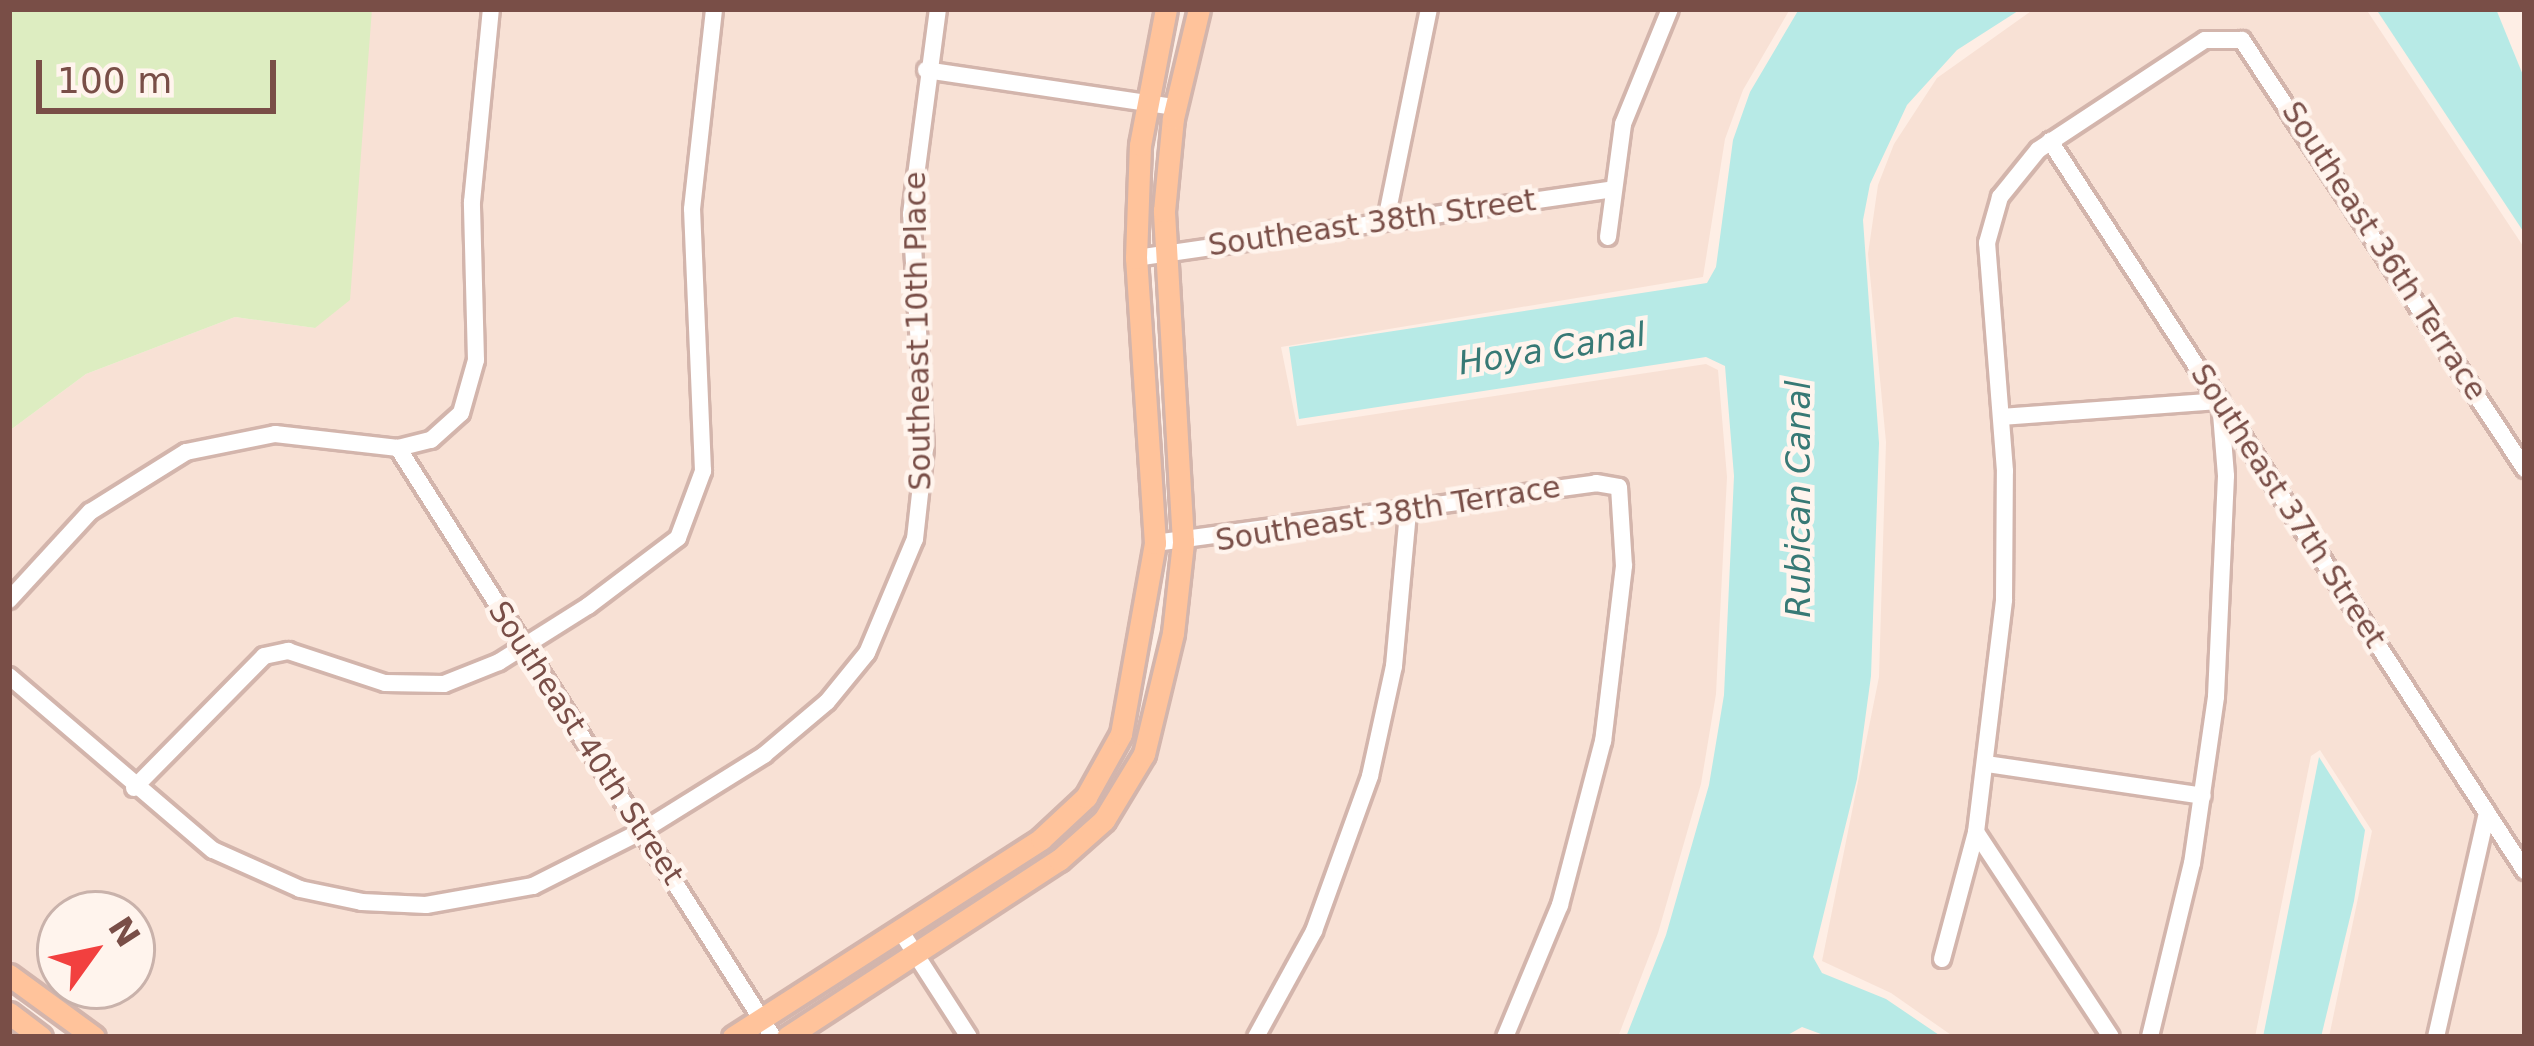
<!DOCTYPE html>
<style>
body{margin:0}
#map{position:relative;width:2534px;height:1046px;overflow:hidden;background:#feeee5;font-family:"DejaVu Sans",sans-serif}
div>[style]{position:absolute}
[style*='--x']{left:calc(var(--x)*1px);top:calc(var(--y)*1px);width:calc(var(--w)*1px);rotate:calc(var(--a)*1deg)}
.residential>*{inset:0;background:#f8e1d5}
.green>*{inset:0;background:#ddedc1}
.water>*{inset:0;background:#b7eae6}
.roads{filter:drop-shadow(3px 0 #d3b5ac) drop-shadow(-3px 0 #d3b5ac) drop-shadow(0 3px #d3b5ac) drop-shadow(0 -3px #d3b5ac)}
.minor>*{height:16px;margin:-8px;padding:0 8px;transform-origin:8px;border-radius:8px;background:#fff}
.major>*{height:21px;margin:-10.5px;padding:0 10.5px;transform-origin:10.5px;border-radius:10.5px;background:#ffc39b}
span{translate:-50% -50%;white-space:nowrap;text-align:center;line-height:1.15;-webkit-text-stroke:9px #fff4ed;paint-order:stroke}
.street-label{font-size:30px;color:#794e47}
.water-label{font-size:33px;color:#377975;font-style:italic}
.frame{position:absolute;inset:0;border:12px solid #794e47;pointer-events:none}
.north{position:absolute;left:36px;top:890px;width:120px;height:120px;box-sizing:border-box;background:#fff4ed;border:3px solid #c9b2ab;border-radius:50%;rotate:57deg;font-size:33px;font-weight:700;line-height:48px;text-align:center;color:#794e47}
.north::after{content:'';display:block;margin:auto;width:42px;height:54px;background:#f2403f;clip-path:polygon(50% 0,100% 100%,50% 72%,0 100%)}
.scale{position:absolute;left:36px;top:60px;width:240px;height:54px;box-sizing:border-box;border:6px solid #794e47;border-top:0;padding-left:15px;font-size:36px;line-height:42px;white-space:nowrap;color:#794e47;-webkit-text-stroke:9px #fff4ed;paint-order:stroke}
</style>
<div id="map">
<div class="residential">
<i style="clip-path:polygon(evenodd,372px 9px,1157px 9px,1137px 103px,1127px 210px,1146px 543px,1112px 732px,1089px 779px,1052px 820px,717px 1037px,112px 1037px,9px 963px,9px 431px,86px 374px,235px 317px,315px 328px,372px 9px,60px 914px,132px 914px,132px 986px,60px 986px,60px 914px)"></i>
<i style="clip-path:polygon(1208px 9px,1790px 9px,1743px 90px,1725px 139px,1703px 277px,1281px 347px,1297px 426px,1706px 364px,1718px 370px,1727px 477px,1716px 694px,1701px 784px,1658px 933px,1618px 1037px,803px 1037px,1122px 810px,1153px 757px,1182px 634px,1192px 542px,1173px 210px,1182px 119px)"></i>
<i style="clip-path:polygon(2034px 9px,2366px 9px,2525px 249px,2525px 1037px,2329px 1037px,2372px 831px,2320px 750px,2311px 756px,2255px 1037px,1954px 1037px,1891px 993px,1822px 961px,1879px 677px,1886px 442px,1868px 254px,1878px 185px,1894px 144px,1937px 78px)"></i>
</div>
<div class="green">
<i style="clip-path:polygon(9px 9px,372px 9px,350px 300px,315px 328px,235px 317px,86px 374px,9px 431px)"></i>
</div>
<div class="water">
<i style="clip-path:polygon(1799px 9px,2021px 9px,1957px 50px,1907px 105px,1870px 184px,1863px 220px,1879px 443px,1871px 676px,1857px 779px,1813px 957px,1822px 973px,1886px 999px,1942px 1037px,1829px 1037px,1802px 1027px,1784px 1037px,1626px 1037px,1666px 935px,1709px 785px,1724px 695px,1734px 476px,1725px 366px,1706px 357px,1299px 419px,1289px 347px,1707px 283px,1716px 267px,1733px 140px,1750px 92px)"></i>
<i style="clip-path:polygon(2376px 9px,2496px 9px,2525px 80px,2525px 234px)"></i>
<i style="clip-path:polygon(2319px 757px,2365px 830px,2354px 901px,2321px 1037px,2263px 1037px)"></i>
</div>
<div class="roads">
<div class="minor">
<i style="--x:926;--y:70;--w:252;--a:8.5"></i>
<i style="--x:2050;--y:141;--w:871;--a:56.95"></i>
<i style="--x:1386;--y:220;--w:215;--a:-78.5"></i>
<i style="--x:1608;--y:237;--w:114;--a:-82.4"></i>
<i style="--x:1623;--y:124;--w:124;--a:-67.8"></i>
<i style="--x:1136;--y:258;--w:478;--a:-8.2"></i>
<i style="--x:2002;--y:417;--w:219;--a:-4.2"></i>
<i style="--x:2220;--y:401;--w:75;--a:85.4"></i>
<i style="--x:2226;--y:476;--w:221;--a:92.6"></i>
<i style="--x:2216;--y:697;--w:168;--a:98.2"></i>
<i style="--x:2192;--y:863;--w:179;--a:103.6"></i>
<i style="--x:398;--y:448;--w:698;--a:57.52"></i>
<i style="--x:1155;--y:543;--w:445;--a:-7.7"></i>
<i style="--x:1596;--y:483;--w:23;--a:10"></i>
<i style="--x:1619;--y:487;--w:79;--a:86.4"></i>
<i style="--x:1624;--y:566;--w:176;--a:96.8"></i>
<i style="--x:1603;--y:741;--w:170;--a:104.7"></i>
<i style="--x:1560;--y:905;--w:143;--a:112.6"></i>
<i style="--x:9;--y:600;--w:120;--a:-47.4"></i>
<i style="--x:90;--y:512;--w:113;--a:-32"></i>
<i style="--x:186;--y:452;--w:91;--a:-11.4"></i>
<i style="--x:275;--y:434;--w:124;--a:6.5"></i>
<i style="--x:398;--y:448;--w:34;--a:-14"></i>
<i style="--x:431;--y:440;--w:40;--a:-42"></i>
<i style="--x:461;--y:413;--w:55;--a:-74.2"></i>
<i style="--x:476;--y:360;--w:158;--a:-91.5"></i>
<i style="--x:472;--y:202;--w:194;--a:-84.4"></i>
<i style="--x:9;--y:676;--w:268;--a:40.5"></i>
<i style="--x:213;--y:850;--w:95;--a:24.1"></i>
<i style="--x:300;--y:889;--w:63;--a:11.8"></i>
<i style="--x:362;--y:902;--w:64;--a:2.7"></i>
<i style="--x:426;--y:905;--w:109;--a:-10.1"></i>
<i style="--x:533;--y:886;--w:122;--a:-26.8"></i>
<i style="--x:642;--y:831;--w:144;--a:-31.9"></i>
<i style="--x:764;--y:755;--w:82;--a:-40.1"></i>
<i style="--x:827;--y:702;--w:63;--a:-50.8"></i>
<i style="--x:867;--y:653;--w:124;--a:-67.2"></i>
<i style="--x:915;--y:539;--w:92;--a:-83.7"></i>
<i style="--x:925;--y:448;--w:234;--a:-93.4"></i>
<i style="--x:911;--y:214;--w:207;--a:-82.5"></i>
<i style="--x:1987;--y:764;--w:218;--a:8.4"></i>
<i style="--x:134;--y:788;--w:185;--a:-45.4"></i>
<i style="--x:264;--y:656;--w:25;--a:-12"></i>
<i style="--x:288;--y:651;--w:102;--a:18.3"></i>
<i style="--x:385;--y:683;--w:59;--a:1"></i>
<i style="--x:444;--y:684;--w:59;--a:-21.8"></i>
<i style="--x:499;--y:662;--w:105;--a:-32.2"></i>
<i style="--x:588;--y:606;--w:113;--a:-37.1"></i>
<i style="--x:678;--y:538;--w:72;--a:-69.5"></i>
<i style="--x:703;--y:471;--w:262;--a:-92.4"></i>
<i style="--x:692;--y:209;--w:201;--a:-83.7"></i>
<i style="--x:1976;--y:832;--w:245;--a:56.6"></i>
<i style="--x:900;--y:930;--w:127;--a:57.2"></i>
<i style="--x:1942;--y:959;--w:131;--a:-75"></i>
<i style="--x:1976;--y:832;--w:234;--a:-83.1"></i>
<i style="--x:2004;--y:600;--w:129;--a:-89.6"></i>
<i style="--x:2005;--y:471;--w:229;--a:-94.5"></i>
<i style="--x:1987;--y:243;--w:48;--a:-74.2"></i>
<i style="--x:2000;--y:197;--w:60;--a:-51"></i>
<i style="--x:2038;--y:150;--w:200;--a:-33.4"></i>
<i style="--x:2205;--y:40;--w:37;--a:0"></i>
<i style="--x:2242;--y:40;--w:514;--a:56.59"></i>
<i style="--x:1256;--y:1037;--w:121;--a:-61.3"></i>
<i style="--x:1314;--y:931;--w:165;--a:-70.1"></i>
<i style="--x:1370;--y:776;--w:113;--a:-77.7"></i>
<i style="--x:1394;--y:666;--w:154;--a:-84.8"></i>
<i style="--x:2436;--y:1037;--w:230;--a:-77.2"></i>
</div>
<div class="major">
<i style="--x:9;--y:975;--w:105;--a:36.1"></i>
<i style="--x:9;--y:1013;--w:40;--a:37"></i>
<i style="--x:733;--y:1037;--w:366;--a:-32.7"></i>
<i style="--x:1041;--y:839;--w:62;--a:-43"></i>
<i style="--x:1086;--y:797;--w:72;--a:-60.9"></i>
<i style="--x:1121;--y:734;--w:194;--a:-79.9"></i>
<i style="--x:1155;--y:543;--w:286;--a:-93.8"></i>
<i style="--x:1136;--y:258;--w:113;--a:-88"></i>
<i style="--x:1140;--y:145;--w:138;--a:-79.2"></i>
<i style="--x:787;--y:1037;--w:325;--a:-33.1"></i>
<i style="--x:1059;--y:860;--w:60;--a:-41.6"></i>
<i style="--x:1104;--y:820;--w:77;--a:-58.8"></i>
<i style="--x:1144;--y:754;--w:124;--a:-76.5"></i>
<i style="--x:1173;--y:633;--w:92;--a:-83.7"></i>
<i style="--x:1183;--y:542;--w:332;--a:-93.3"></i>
<i style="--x:1164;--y:211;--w:93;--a:-84.5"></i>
<i style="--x:1173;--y:118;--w:112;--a:-76.6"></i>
</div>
</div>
<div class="street-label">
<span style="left:1372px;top:223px;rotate:-8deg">Southeast 38th Street</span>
<span style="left:2384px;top:251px;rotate:57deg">Southeast 36th Terrace</span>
<span style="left:918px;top:331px;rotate:-91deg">Southeast 10th Place</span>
<span style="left:2288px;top:506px;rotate:57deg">Southeast 37th Street</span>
<span style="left:1388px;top:514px;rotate:-9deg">Southeast 38th Terrace</span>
<span style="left:586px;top:743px;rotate:57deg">Southeast 40th Street</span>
</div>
<div class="water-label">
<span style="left:1552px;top:349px;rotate:-9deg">Hoya Canal</span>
<span style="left:1799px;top:499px;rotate:-90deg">Rubican Canal</span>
</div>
<div class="frame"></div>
<div class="north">N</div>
<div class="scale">100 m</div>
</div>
